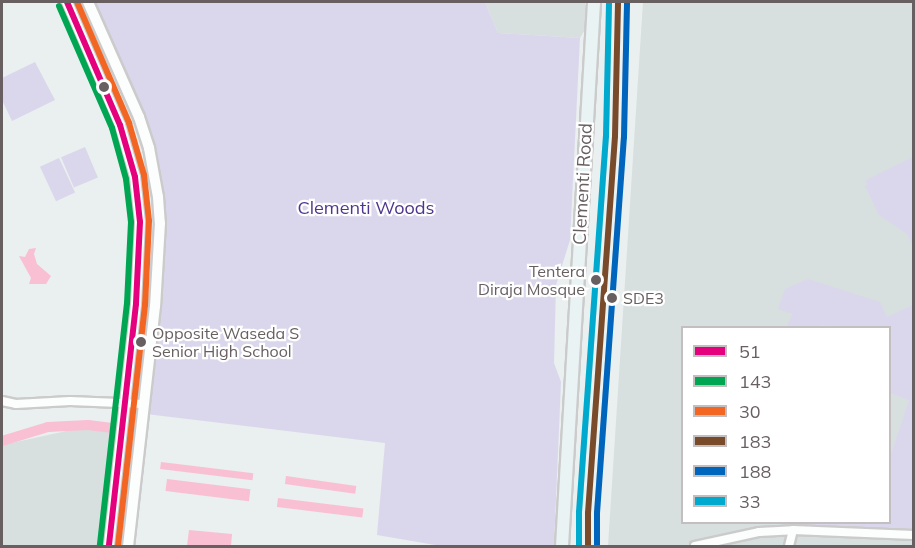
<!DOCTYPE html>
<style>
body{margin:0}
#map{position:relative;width:915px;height:548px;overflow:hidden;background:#eaefef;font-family:Mulish,sans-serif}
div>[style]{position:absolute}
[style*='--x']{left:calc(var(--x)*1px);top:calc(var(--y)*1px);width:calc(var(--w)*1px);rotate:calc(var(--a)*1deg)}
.education>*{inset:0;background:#d8dfdf}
.green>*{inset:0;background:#dad7ec;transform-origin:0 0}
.water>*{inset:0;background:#f9bfd3;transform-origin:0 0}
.canal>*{height:10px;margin:-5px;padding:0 5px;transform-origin:5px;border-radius:5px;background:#f9bfd3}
.roads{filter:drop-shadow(2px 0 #cbcbcb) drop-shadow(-2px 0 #cbcbcb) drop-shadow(0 2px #cbcbcb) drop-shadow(0 -2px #cbcbcb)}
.minor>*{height:8px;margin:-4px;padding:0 4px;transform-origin:4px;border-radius:4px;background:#fcfdfd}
.secondary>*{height:10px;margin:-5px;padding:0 5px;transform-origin:5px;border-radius:5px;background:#fcfdfd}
.primary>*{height:12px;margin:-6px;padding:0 6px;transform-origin:6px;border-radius:6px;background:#e9f3f4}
.bus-1>*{height:6px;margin:-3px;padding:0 3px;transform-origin:3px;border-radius:3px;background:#e5007d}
.bus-2>*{height:6px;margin:-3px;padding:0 3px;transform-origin:3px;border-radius:3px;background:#00a651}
.bus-3>*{height:6px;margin:-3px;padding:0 3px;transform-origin:3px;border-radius:3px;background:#f26522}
.bus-4>*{height:6px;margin:-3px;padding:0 3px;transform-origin:3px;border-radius:3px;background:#7a4b2a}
.bus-5>*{height:6px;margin:-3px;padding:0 3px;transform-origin:3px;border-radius:3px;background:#0065bd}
.bus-6>*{height:6px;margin:-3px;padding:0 3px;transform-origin:3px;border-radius:3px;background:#00a9ce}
.dots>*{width:16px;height:16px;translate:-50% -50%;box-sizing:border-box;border:3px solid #fff;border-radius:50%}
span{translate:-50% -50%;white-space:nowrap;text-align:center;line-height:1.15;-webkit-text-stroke:4.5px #fff;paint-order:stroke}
.bus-label{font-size:16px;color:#685f61}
.right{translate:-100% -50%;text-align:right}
.left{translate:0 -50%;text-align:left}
.street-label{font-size:18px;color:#685f61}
.park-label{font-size:18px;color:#4e368f}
.frame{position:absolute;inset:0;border:3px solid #685f61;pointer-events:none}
.legend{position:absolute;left:681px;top:326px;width:210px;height:198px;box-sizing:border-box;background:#fff;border:2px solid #c3bfc0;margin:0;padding:8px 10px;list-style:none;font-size:18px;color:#685f61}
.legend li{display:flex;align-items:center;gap:12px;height:30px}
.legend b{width:30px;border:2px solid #c3bfc0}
</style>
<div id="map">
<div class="education">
<i style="clip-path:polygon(485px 2px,585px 2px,586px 28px,580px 38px,498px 33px)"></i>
<i style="clip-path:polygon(evenodd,643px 2px,913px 2px,913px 546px,608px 546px,643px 2px,682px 328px,890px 328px,890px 522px,682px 522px,682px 328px)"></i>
<i style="clip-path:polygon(76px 429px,116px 431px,105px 546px,2px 546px,2px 445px)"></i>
</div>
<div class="green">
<i style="clip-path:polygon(96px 2px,485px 2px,498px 33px,580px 38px,570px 240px,556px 285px,554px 363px,561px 382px,554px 546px,441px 546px,377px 535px,385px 443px,146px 414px,161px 262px,145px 122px)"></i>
<i style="clip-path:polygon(35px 62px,55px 100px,12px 121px,2px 100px,2px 78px)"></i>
<i style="left:85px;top:147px;width:33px;height:26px;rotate:67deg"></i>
<i style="clip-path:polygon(913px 157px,913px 247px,907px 234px,879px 215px,865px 186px,867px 184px,866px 180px)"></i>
<i style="left:59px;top:158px;width:38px;height:21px;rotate:65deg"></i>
<i style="clip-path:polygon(808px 279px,880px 302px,887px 317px,913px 305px,913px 535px,793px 530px,793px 523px,890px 522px,890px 457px,909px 400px,890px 393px,890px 328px,820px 325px,819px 327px,787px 327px,792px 314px,778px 309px,785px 289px)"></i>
</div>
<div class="water">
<i style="clip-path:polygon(36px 248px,34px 254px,37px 264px,51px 276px,46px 284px,29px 284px,31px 278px,19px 256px,25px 257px,29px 249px)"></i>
<i style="left:161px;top:462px;width:93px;height:7px;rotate:7deg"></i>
<i style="left:286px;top:476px;width:71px;height:8px;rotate:8deg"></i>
<i style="left:167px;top:479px;width:84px;height:12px;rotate:7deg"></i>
<i style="left:278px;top:498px;width:86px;height:9px;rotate:7deg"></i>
<i style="clip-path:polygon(189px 530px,232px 534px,231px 546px,187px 546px)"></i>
</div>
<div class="canal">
<i style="--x:2;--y:441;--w:48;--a:-16.9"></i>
<i style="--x:48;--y:427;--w:40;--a:-2.9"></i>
<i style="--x:88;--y:425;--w:34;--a:7"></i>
</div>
<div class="roads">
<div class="minor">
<i style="--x:2;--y:401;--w:14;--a:12"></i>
<i style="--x:16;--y:404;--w:54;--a:-3.2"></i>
<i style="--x:70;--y:401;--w:74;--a:2.3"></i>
<i style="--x:695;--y:546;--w:66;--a:-12.3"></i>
<i style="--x:759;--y:532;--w:34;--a:-3"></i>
<i style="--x:793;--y:530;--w:121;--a:2.4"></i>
<i style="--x:789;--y:546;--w:16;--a:-76"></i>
</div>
<div class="secondary">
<i style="--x:67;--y:2;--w:134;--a:66.7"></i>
<i style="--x:120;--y:125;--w:54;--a:73.9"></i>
<i style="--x:135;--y:177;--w:45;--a:83.7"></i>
<i style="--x:140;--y:222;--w:82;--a:92.8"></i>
<i style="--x:136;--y:304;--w:244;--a:96.4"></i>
<i style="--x:88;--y:2;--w:126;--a:66.1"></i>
<i style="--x:139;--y:117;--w:33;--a:72"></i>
<i style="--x:149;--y:148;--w:50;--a:79.6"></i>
<i style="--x:158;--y:197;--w:26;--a:86"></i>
<i style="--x:160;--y:223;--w:83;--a:93.4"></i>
<i style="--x:155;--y:306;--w:242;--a:96.4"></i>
</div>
<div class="primary">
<i style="--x:562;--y:546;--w:545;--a:-86.63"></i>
<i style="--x:588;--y:546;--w:33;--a:-90"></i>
<i style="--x:588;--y:513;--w:378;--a:-85.9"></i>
<i style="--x:615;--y:136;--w:134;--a:-88.7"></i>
</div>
</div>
<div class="bus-1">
<i style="--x:67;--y:2;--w:134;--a:66.7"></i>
<i style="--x:120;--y:125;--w:54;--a:73.9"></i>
<i style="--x:135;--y:177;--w:45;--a:83.7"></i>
<i style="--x:140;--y:222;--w:82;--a:92.8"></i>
<i style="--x:136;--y:304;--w:244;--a:96.4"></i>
</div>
<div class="bus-2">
<i style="--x:59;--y:6;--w:133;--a:66.5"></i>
<i style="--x:112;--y:128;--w:53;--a:74.6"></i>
<i style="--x:126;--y:179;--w:43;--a:83.4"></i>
<i style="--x:131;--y:222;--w:81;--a:92.8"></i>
<i style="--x:127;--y:303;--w:244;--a:96.4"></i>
</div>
<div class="bus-3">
<i style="--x:77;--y:2;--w:132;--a:66.7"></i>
<i style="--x:129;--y:123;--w:54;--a:73.9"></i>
<i style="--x:144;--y:175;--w:46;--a:83.8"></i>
<i style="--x:149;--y:221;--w:84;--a:92.7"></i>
<i style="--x:145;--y:305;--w:243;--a:96.4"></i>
</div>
<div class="bus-4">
<i style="--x:588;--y:546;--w:33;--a:-90"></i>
<i style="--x:588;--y:513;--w:378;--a:-85.9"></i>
<i style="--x:615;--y:136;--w:134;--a:-88.7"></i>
</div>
<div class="bus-5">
<i style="--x:597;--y:546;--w:33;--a:-90"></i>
<i style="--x:597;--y:513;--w:377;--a:-85.9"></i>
<i style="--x:624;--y:137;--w:135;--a:-88.7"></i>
</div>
<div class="bus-6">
<i style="--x:579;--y:546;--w:34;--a:-90"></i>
<i style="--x:579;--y:512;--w:377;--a:-85.9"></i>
<i style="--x:606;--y:136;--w:134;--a:-88.7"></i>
</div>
<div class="dots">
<i style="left:104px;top:87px;background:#685f61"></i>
<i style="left:596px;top:280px;background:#685f61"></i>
<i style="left:612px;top:298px;background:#685f61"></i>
<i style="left:141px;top:342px;background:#685f61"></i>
</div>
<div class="bus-label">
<span class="right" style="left:585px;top:280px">Tentera<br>Diraja Mosque</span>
<span class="left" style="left:623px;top:298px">SDE3</span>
<span class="left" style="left:152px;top:342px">Opposite Waseda S<br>Senior High School</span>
</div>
<div class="street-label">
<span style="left:583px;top:184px;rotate:-87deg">Clementi Road</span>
</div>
<div class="park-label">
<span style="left:366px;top:208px">Clementi Woods</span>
</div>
<div class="frame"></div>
<ul class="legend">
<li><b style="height:8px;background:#e5007d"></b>51</li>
<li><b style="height:8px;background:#00a651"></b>143</li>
<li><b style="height:8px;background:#f26522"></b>30</li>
<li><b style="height:8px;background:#7a4b2a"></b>183</li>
<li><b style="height:8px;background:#0065bd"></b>188</li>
<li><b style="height:8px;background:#00a9ce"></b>33</li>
</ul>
</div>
